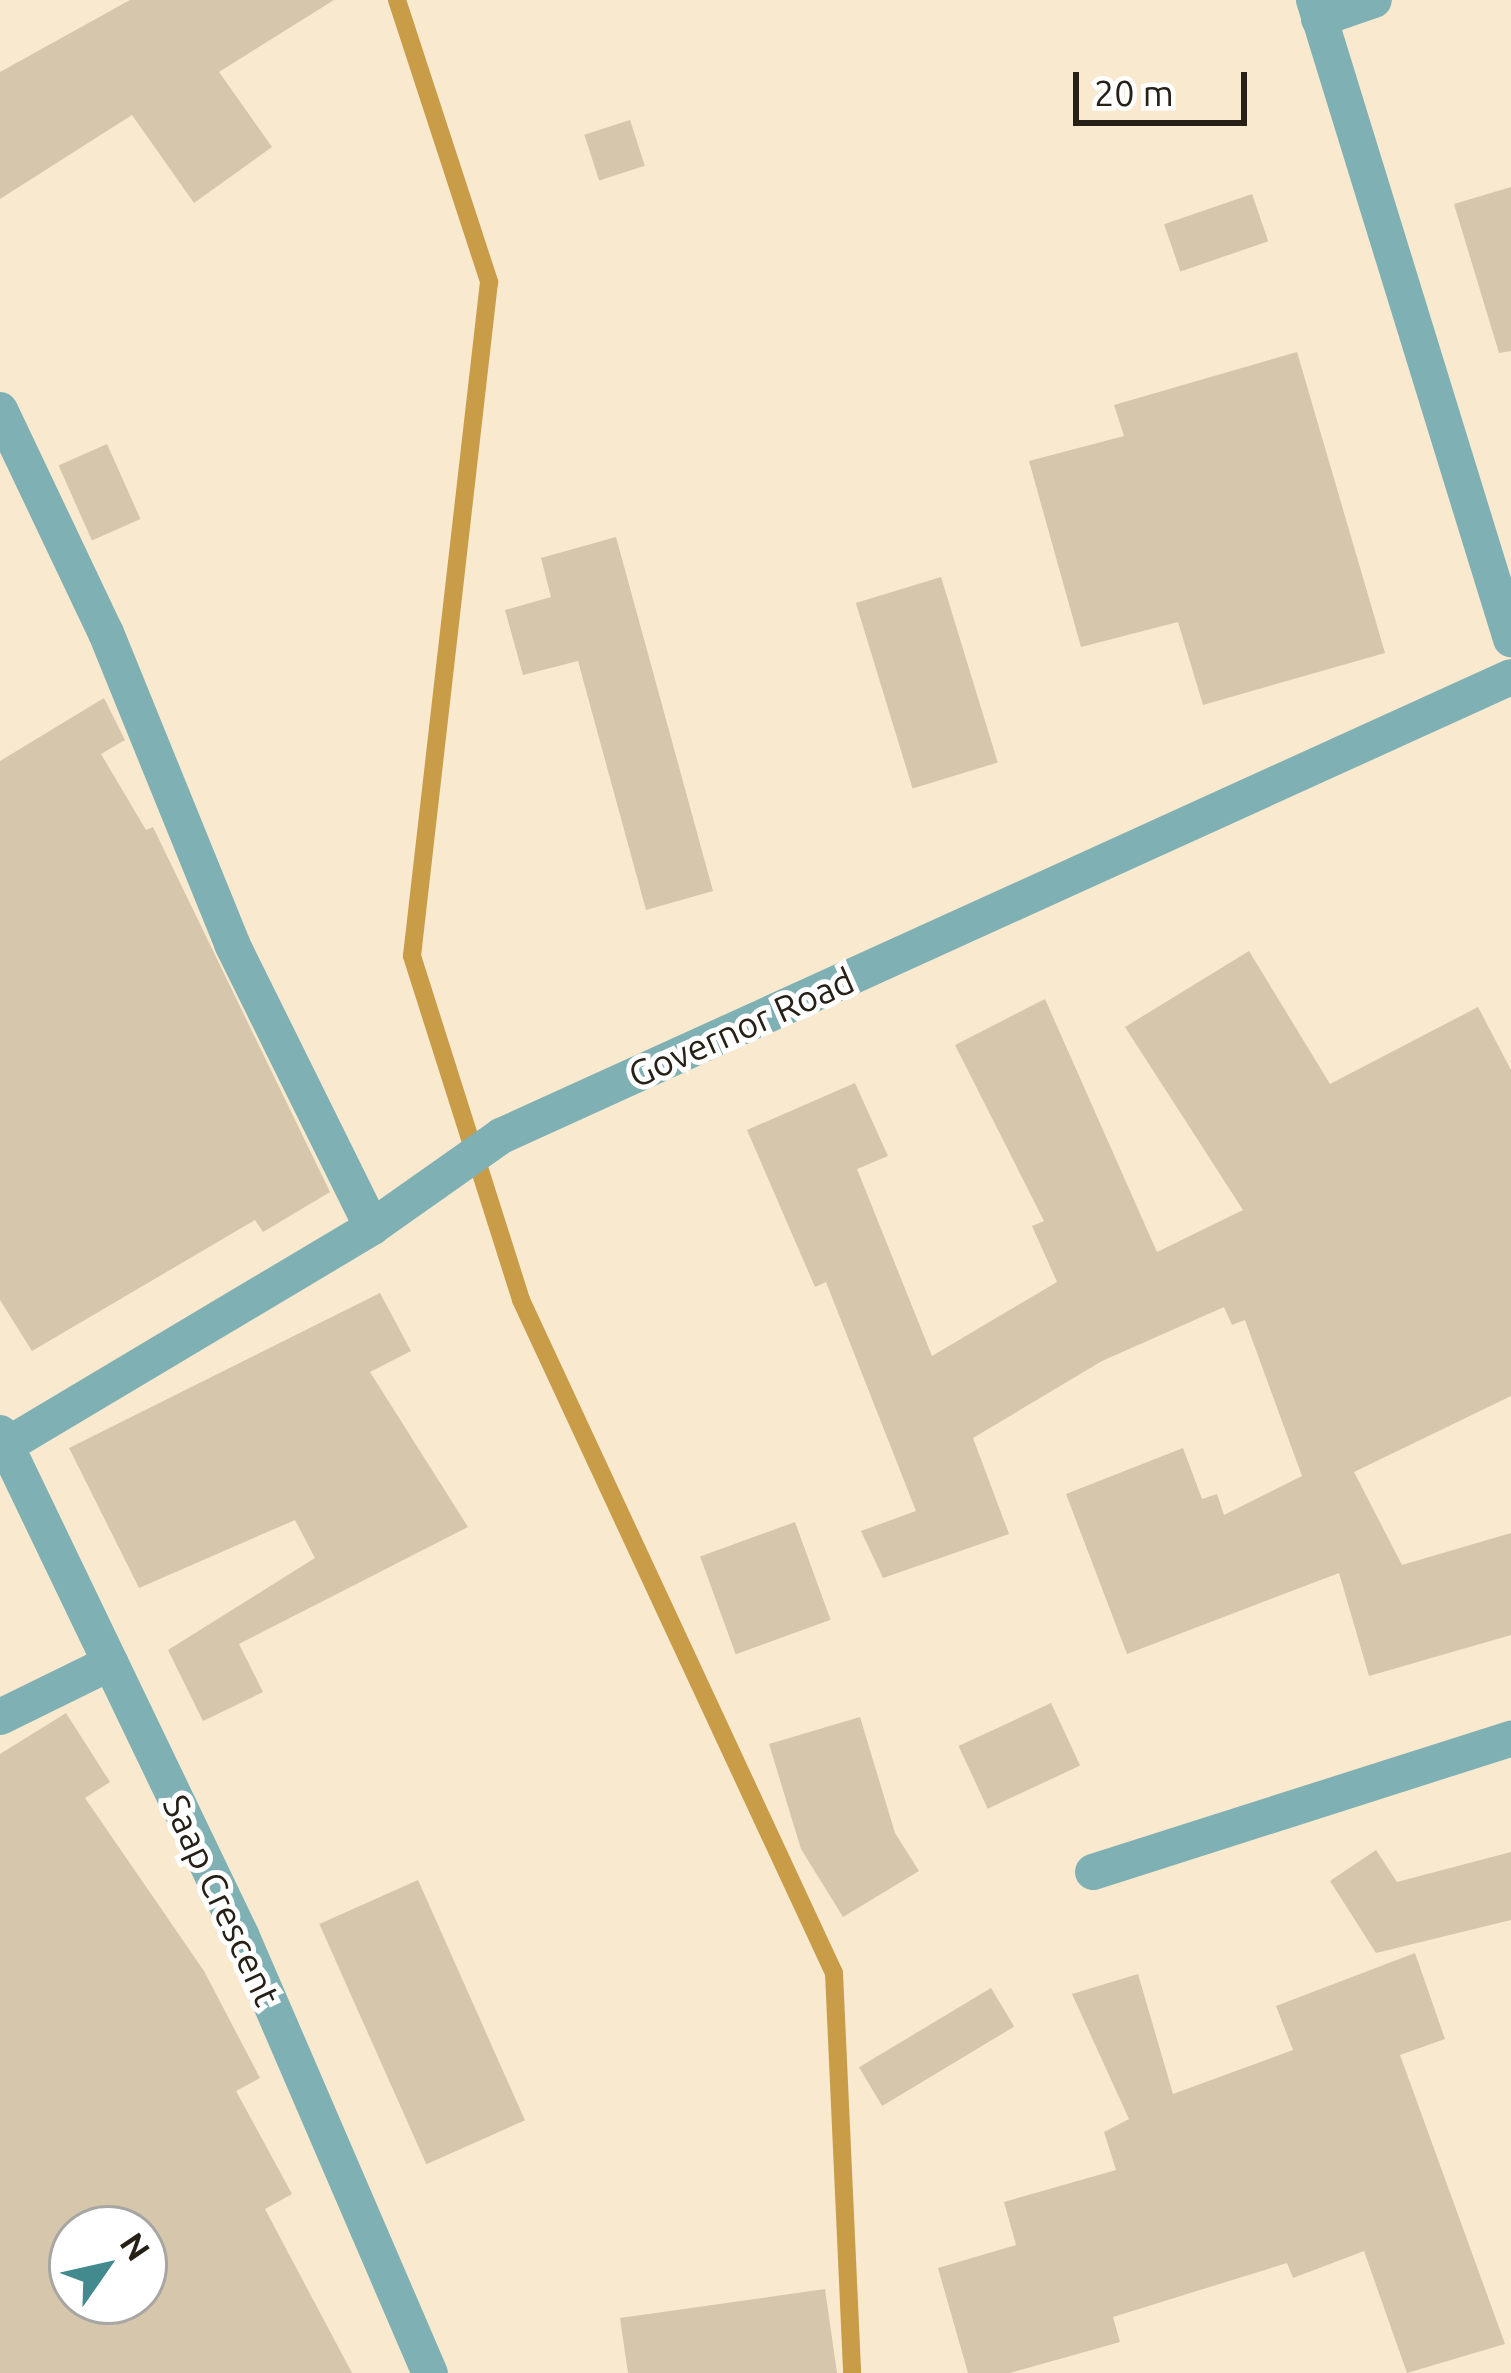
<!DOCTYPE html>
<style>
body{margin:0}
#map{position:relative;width:1511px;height:2373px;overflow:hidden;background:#f9e9cf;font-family:Ubuntu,sans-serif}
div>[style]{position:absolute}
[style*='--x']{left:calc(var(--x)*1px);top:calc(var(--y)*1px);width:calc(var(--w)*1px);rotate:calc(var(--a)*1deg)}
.stream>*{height:18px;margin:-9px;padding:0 9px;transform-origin:9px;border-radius:9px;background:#c99c48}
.building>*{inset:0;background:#d5c6ac;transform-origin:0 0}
.minor>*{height:36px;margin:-18px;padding:0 18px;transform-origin:18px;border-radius:18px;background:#7fb0b3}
.tertiary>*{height:36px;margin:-18px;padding:0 18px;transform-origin:18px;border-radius:18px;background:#7fb0b3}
span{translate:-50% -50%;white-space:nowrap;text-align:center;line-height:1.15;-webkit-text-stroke:10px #fff;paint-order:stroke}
.street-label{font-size:36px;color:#262016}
.north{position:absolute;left:48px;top:2205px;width:120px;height:120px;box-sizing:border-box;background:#fff;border:3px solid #a8a6a2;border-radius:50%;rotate:56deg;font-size:33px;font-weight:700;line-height:48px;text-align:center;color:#262016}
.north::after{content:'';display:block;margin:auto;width:42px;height:54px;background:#438a8f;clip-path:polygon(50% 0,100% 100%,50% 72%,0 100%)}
.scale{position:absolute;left:1073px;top:72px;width:174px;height:54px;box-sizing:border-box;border:6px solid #262016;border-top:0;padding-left:15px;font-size:36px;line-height:42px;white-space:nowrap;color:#262016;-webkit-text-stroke:9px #fff;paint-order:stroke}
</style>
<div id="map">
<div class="stream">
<i style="--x:397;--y:0;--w:297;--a:71.9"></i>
<i style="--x:489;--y:282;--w:678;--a:96.52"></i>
<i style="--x:412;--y:956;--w:361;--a:72.4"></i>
<i style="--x:521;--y:1300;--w:742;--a:65.06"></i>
<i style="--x:834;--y:1973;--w:400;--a:87.4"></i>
</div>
<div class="building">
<i style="clip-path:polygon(130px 0,334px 0,219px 72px,272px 147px,194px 203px,132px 115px,0 199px,0 72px)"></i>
<i style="left:630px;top:120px;width:48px;height:48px;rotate:72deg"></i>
<i style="clip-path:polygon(1511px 187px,1511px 351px,1499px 353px,1454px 204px)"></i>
<i style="left:1252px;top:194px;width:50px;height:93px;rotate:71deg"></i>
<i style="clip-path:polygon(1297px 352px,1385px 653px,1203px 705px,1178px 622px,1081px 647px,1029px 461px,1124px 436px,1114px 405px)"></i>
<i style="left:107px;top:444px;width:82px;height:53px;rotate:66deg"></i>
<i style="clip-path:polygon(616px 537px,713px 891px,646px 910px,578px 661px,523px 675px,505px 610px,551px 597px,541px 558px)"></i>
<i style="left:941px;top:577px;width:194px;height:89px;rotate:73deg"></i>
<i style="clip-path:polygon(104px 698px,125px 740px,101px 754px,146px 830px,153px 827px,330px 1192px,263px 1232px,255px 1220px,32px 1351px,0 1300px,0 761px)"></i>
<i style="clip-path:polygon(1249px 951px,1330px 1084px,1478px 1007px,1511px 1070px,1511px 1396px,1354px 1472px,1402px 1565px,1511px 1533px,1511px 1635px,1369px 1676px,1339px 1573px,1127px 1654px,1066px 1494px,1183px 1448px,1202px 1499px,1217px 1494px,1224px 1515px,1302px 1476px,1245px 1320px,1232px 1325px,1224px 1307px,1102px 1361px,973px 1438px,1009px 1534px,883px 1578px,861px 1531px,916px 1511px,826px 1282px,815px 1287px,747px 1130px,855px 1083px,888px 1156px,857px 1169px,932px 1356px,1057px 1282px,1032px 1226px,1044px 1221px,955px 1045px,1045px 999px,1157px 1252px,1243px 1210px,1125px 1027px)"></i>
<i style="clip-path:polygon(380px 1293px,411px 1351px,370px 1372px,468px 1527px,239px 1644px,263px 1692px,203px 1721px,168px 1650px,315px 1558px,295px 1520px,139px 1588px,69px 1448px)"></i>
<i style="left:795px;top:1522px;width:104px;height:101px;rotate:70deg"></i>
<i style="left:1051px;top:1703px;width:69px;height:102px;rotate:65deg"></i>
<i style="clip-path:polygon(evenodd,66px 1713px,110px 1782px,85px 1798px,204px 1971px,260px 2078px,236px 2091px,292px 2194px,265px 2209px,352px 2373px,0 2373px,0 1754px,66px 1713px,72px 2229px,144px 2229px,144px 2301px,72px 2301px,72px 2229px)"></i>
<i style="clip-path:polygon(860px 1717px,895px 1833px,919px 1871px,843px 1917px,801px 1849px,769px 1744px)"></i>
<i style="clip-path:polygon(1376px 1850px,1397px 1882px,1511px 1852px,1511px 1920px,1376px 1953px,1330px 1881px)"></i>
<i style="left:418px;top:1880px;width:263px;height:108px;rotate:66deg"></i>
<i style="clip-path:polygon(1415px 1953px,1445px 2039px,1400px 2055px,1505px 2344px,1407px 2373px,1364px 2251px,1293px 2278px,1287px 2263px,1113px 2317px,1120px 2342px,1010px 2373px,968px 2373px,938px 2268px,1016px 2245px,1004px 2202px,1116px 2170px,1104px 2132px,1129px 2119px,1072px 1994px,1138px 1974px,1173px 2094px,1293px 2050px,1276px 2006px)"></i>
<i style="left:991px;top:1988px;width:45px;height:154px;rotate:59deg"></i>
<i style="clip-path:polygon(825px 2289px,837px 2373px,628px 2373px,620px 2318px)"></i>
</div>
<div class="minor">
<i style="--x:1319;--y:19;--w:58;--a:-19.1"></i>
<i style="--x:0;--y:410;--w:247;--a:64.6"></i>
<i style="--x:106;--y:633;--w:336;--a:67.9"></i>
<i style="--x:232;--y:944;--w:316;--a:63.7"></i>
<i style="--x:0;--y:1433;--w:559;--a:64.35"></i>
<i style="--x:242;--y:1937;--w:475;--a:66.7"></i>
<i style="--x:7;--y:1445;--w:425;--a:-30.8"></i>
<i style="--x:372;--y:1227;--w:158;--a:-35.2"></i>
<i style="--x:501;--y:1136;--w:1109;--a:-24.44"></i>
<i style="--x:0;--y:1717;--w:123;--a:-26.1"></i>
<i style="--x:1093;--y:1872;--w:439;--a:-17.7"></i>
</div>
<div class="tertiary">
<i style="--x:1314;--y:0;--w:669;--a:72.87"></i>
</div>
<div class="street-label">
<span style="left:741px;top:1027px;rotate:-24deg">Governor Road</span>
<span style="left:222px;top:1900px;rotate:65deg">Saap Crescent</span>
</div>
<div class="north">N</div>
<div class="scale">20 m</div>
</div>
